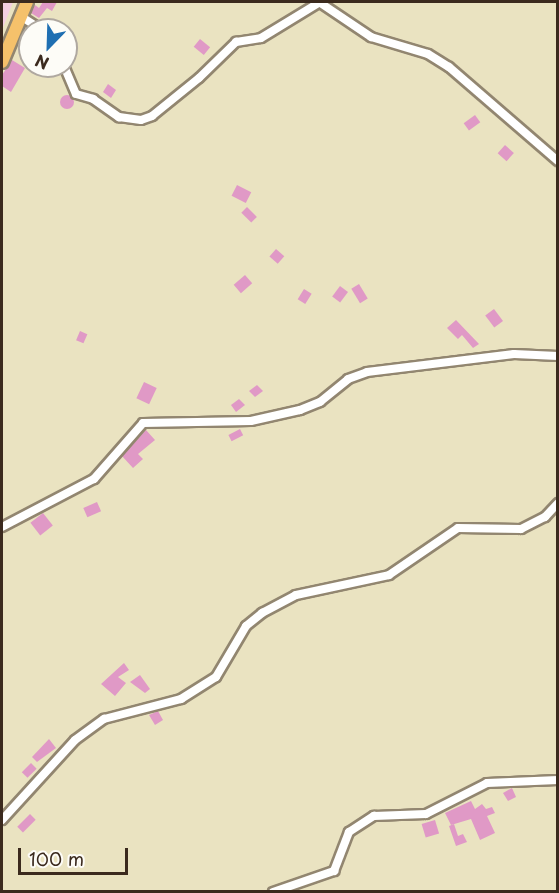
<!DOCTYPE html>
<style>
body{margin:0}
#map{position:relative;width:559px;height:893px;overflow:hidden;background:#eae3c1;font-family:"Playpen Sans",sans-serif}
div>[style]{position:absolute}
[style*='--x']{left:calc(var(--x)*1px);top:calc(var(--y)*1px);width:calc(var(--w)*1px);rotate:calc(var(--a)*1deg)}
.built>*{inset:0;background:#f3cfe0}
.building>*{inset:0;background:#e099c6;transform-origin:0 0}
.round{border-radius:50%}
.roads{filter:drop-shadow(2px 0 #928670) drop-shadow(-2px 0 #928670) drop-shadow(0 2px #928670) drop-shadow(0 -2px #928670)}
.minor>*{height:8px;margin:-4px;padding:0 4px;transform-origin:4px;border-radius:4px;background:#fff}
.highway>*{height:12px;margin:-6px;padding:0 6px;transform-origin:6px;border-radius:6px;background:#f5c16b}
span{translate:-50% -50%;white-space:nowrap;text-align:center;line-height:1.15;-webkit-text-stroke:6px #fdfcf7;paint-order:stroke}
.frame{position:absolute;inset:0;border:3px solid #3b2a1e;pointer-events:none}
.north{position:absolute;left:18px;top:18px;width:60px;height:60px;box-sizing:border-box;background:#fdfcf7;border:2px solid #afa8a0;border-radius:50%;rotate:203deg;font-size:16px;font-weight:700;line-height:24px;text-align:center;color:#3b2a1e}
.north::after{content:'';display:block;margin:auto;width:21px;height:27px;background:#1f6fb2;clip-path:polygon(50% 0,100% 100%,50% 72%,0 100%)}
.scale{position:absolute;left:18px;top:848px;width:110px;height:27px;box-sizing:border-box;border:3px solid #3b2a1e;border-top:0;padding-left:8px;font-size:18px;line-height:21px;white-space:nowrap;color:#3b2a1e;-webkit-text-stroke:4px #fdfcf7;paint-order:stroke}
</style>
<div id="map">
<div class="built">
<i style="clip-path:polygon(2px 2px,13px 2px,2px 30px)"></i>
</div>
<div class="building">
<i style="clip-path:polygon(43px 2px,57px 2px,52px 11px,47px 8px,39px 18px,31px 13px,35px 5px,39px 8px)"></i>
<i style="left:200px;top:39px;width:13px;height:10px;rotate:39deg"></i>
<i style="clip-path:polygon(12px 60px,25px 68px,11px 92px,2px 86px,2px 75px)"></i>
<i style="clip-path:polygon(108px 84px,116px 90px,111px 98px,103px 92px)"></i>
<i class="round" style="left:60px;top:95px;width:14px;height:14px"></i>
<i style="left:475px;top:115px;width:9px;height:14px;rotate:54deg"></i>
<i style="left:505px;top:145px;width:12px;height:11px;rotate:42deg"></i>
<i style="left:237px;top:185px;width:16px;height:12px;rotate:27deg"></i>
<i style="left:247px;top:207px;width:14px;height:8px;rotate:45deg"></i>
<i style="left:276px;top:249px;width:11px;height:10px;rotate:41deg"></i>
<i style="left:245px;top:275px;width:11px;height:15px;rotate:49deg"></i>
<i style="left:359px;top:284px;width:17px;height:9px;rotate:59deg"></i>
<i style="left:340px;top:286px;width:10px;height:13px;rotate:37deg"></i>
<i style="left:304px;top:289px;width:9px;height:12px;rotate:32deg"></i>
<i style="left:494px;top:309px;width:15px;height:11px;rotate:53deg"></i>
<i style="clip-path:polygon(456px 320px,479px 344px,473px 348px,462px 335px,458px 339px,447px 328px)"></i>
<i style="left:80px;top:331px;width:8px;height:10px;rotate:23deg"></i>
<i style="left:144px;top:382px;width:14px;height:18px;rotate:25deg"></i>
<i style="clip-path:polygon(257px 385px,263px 391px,255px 397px,249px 391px)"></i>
<i style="clip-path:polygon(239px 399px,245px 405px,236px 412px,231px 405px)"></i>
<i style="left:240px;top:429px;width:7px;height:13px;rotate:63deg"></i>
<i style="clip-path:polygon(146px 430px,155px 440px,138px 454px,143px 459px,133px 468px,122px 456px)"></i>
<i style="left:97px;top:502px;width:10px;height:15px;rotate:66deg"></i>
<i style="left:43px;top:513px;width:16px;height:16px;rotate:52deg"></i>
<i style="clip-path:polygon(124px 663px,129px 670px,118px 677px,126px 683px,115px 696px,101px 684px)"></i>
<i style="clip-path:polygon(140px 675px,150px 689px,145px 693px,130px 682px)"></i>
<i style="clip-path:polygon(158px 711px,163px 720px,155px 725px,149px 715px)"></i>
<i style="clip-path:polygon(49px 739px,56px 748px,37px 762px,32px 757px)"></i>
<i style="left:31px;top:763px;width:8px;height:13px;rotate:45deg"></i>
<i style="clip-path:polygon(512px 788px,516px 797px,508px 801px,503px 793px)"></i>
<i style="clip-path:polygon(471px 801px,475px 809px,482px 804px,486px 809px,492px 807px,495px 813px,487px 816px,495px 833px,480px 840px,471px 819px,451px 825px,445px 813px)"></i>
<i style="left:30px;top:814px;width:8px;height:18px;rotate:45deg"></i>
<i style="left:435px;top:820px;width:14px;height:14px;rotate:73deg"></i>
<i style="clip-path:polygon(454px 824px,458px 836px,463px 834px,467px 842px,456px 846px,449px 826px)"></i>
</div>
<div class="roads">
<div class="minor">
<i style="--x:319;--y:2;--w:63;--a:33.9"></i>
<i style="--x:371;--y:37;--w:59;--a:16.6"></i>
<i style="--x:428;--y:54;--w:25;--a:32"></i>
<i style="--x:449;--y:67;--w:144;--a:40.8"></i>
<i style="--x:22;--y:17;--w:24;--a:33"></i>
<i style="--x:64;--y:66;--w:30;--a:67"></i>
<i style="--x:76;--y:94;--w:18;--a:16"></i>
<i style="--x:93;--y:99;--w:32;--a:35"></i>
<i style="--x:119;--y:117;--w:22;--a:8"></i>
<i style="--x:141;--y:120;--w:12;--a:-20"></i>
<i style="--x:152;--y:116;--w:60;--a:-39"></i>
<i style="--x:199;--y:78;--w:52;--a:-44.2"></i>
<i style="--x:236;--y:42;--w:25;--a:-9"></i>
<i style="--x:261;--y:38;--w:69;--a:-31.4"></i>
<i style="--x:2;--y:527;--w:104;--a:-27.6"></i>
<i style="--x:94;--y:479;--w:74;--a:-48.8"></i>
<i style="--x:143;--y:423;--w:108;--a:-1.1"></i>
<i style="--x:251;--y:421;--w:50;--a:-12.7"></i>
<i style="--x:300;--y:410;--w:22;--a:-22"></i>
<i style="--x:320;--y:402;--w:36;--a:-39"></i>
<i style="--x:348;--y:379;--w:20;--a:-20"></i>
<i style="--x:367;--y:372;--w:148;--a:-7"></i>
<i style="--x:514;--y:354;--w:44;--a:2.6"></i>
<i style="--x:2;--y:820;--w:108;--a:-47.6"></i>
<i style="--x:75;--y:740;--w:36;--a:-36"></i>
<i style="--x:104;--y:719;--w:80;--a:-14.6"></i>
<i style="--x:181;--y:699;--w:41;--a:-32.2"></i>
<i style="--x:216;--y:677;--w:59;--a:-59.5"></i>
<i style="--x:246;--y:626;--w:21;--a:-39"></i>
<i style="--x:262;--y:613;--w:38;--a:-28"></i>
<i style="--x:296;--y:595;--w:95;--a:-12.1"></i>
<i style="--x:389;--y:575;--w:83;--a:-34.3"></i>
<i style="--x:458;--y:528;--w:63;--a:0.9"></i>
<i style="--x:521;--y:529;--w:27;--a:-27"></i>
<i style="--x:545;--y:517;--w:19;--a:-47"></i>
<i style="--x:273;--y:892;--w:65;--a:-19"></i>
<i style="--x:334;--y:871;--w:42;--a:-69"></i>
<i style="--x:349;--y:832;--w:30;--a:-33"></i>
<i style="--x:374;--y:816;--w:52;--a:-2.2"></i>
<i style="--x:426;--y:814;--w:68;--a:-26.9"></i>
<i style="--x:487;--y:783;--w:71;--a:-2.4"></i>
</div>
<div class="highway">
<i style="--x:2;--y:62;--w:65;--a:-67.4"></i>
</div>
</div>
<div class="frame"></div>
<div class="north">N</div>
<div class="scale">100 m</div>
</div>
